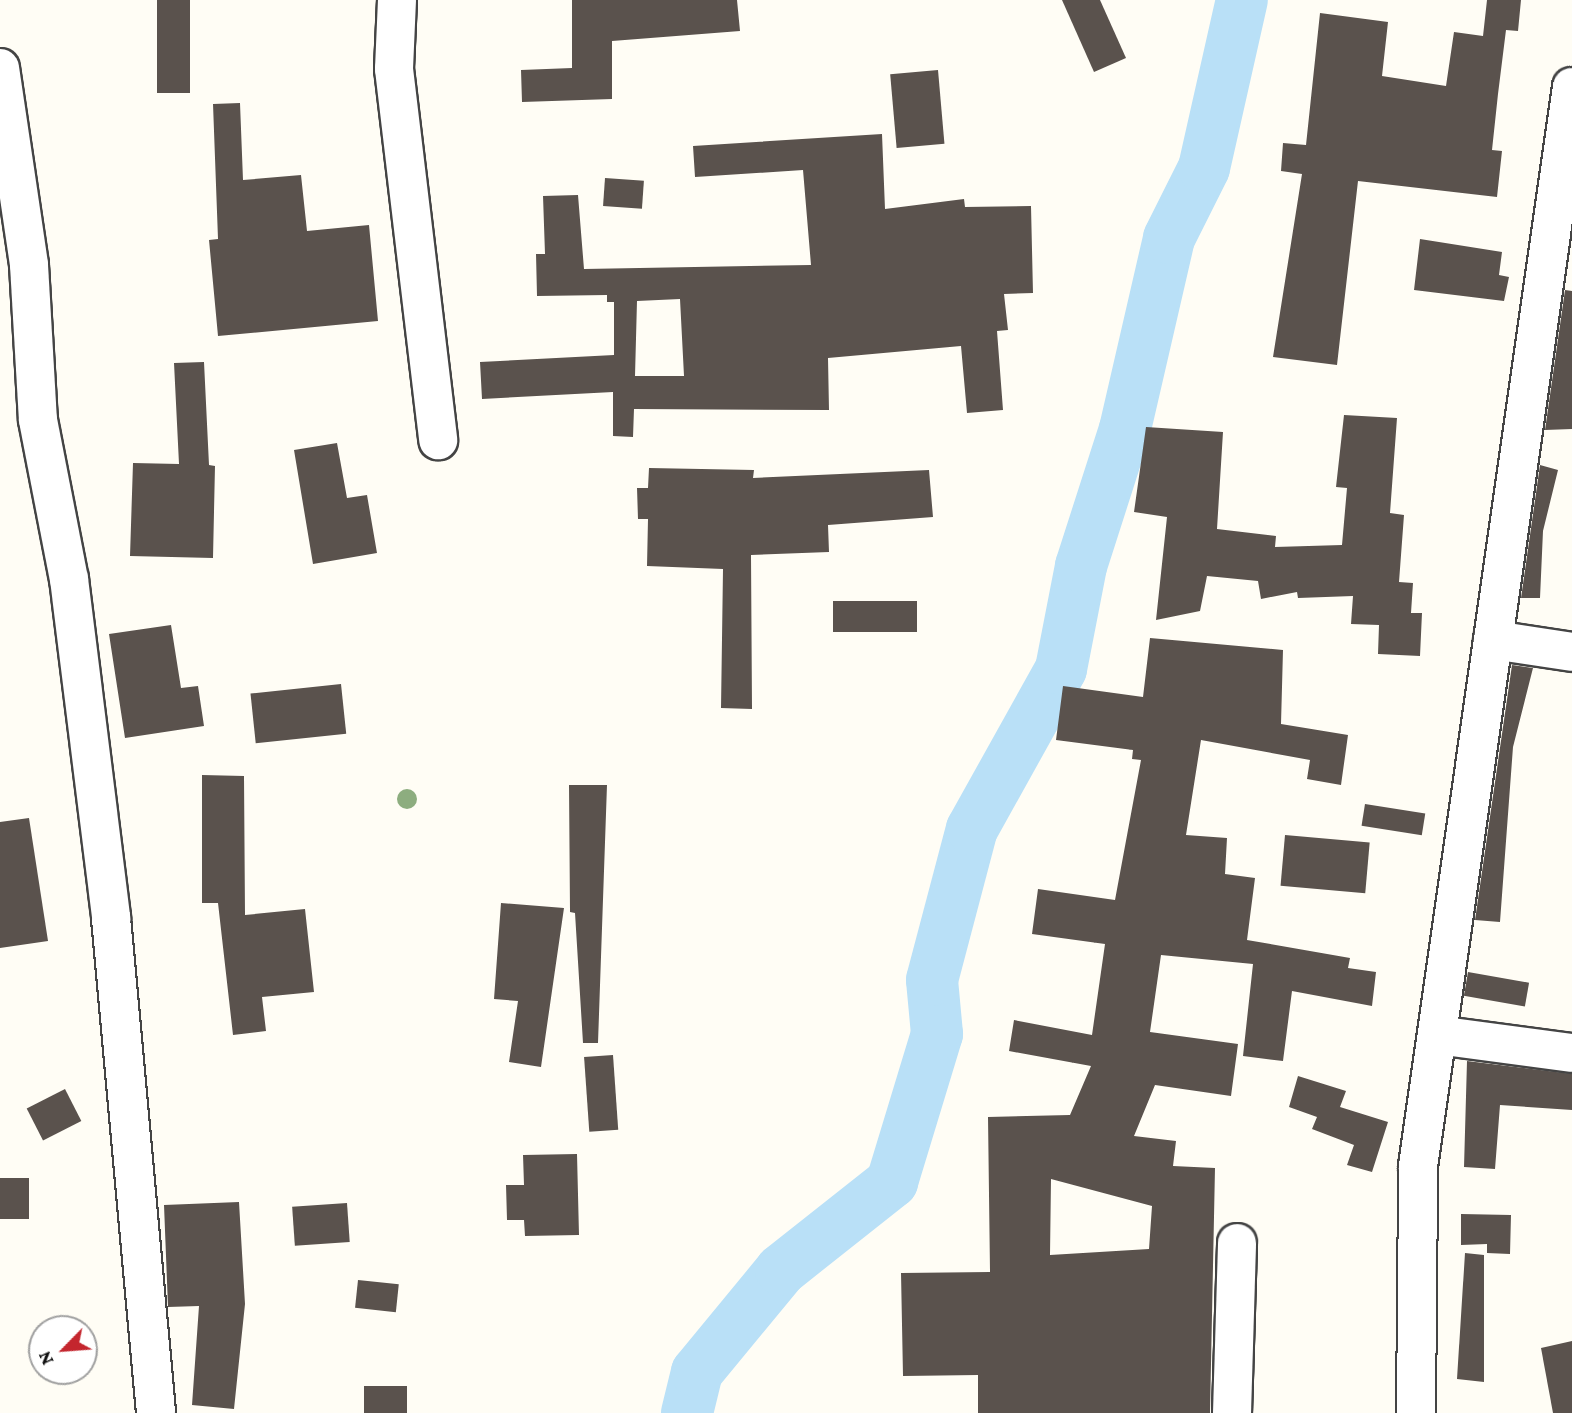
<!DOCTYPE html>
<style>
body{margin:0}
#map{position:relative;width:1572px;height:1413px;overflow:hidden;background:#fffdf5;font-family:"Crimson Pro",serif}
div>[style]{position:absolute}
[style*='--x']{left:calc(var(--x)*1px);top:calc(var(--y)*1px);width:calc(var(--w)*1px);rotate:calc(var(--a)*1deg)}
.river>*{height:52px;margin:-26px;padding:0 26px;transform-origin:26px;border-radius:26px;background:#b9e0f7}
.building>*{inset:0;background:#5a524d;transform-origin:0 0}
.roads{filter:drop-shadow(2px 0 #444) drop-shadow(-2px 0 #444) drop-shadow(0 2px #444) drop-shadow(0 -2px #444)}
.minor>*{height:38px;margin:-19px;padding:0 19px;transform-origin:19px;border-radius:19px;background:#fff}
.trees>*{width:20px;height:20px;margin:-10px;border-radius:50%;background:#8dad7f}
span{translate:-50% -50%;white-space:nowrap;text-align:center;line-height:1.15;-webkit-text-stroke:7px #fff;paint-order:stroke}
.north{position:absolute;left:28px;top:1315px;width:70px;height:70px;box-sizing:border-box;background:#fff;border:2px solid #a0a0a0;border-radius:50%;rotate:245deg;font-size:19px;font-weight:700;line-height:28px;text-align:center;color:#111}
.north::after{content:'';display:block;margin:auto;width:24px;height:32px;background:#c4262e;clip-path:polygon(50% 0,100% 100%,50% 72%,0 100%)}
</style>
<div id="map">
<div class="river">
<i style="--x:687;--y:1413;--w:42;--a:-76.3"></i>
<i style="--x:697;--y:1372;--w:132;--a:-50.5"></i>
<i style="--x:781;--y:1270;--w:142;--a:-38.4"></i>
<i style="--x:892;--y:1182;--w:155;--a:-73.1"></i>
<i style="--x:937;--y:1034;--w:54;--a:-95.3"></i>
<i style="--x:932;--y:980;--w:156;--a:-75.2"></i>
<i style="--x:972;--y:829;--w:183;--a:-60.9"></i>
<i style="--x:1061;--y:669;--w:105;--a:-79"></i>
<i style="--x:1081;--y:566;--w:144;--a:-72.2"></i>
<i style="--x:1125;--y:429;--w:196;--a:-77"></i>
<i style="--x:1169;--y:238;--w:78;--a:-63.4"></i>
<i style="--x:1204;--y:168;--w:172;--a:-77.3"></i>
</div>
<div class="building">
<i style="left:157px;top:0;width:33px;height:93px"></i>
<i style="clip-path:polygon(572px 0,737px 0,740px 31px,612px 41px,612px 99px,522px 102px,521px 70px,572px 68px)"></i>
<i style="clip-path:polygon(1062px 0,1100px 0,1126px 58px,1094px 72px)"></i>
<i style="clip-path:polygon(1487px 0,1521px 0,1518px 31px,1506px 30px,1498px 94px,1492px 150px,1502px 151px,1497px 197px,1358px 181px,1337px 365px,1273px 357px,1302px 174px,1281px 171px,1283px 143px,1306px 145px,1320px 13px,1388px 22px,1382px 76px,1446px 86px,1454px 32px,1483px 36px)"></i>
<i style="left:938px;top:70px;width:74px;height:48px;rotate:85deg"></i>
<i style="clip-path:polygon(240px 103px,243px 180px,301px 175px,307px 231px,369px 225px,378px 321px,218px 336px,209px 240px,218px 239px,213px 104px)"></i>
<i style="clip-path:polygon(evenodd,882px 134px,885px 209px,964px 199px,965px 207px,1031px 206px,1033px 293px,1004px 294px,1008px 330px,997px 331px,1003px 410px,967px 413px,961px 346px,828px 358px,829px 410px,634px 409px,633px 437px,613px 436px,613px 392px,482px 399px,480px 362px,614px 355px,614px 302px,607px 302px,607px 295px,537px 296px,536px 254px,545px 254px,543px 196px,578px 195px,584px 269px,811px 265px,803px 170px,695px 177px,693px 146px,882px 134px,680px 299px,684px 376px,635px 376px,637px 301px,680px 299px)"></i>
<i style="left:605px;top:178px;width:39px;height:28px;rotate:4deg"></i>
<i style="clip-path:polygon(1420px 239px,1502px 252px,1499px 275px,1509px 277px,1504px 301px,1414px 290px)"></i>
<i style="clip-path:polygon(1565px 290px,1572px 291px,1572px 429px,1545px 430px)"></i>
<i style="clip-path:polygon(204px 362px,209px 465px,215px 466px,213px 558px,130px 556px,133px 463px,179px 464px,174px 363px)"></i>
<i style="clip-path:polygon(1344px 415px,1397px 418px,1390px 513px,1404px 515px,1399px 582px,1413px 583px,1411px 613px,1422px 613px,1420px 656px,1378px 654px,1379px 625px,1351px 624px,1353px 596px,1298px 598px,1297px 592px,1261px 599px,1258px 581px,1207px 576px,1200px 611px,1156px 620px,1167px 517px,1134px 512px,1146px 427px,1223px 432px,1217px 529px,1276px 536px,1275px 547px,1342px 545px,1347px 488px,1336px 487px)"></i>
<i style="clip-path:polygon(337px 443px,347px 498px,367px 495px,377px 553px,313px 564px,294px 450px)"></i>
<i style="clip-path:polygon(1540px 465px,1558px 470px,1543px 531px,1540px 598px,1521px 598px)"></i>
<i style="clip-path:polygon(649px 468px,754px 470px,753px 478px,929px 470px,933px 517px,828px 525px,829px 552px,751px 555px,752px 709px,721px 708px,723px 569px,647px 566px,648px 519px,638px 519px,637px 488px,648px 488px)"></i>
<i style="left:917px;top:601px;width:31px;height:84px;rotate:90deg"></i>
<i style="clip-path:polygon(171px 625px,181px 688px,198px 686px,204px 726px,125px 738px,109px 634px)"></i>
<i style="clip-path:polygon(evenodd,1150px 638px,1283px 650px,1281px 724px,1348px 735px,1341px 785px,1307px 779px,1310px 760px,1201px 740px,1186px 835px,1227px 838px,1225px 874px,1255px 878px,1247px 940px,1350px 958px,1348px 968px,1376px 972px,1372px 1006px,1292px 991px,1283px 1061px,1243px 1056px,1253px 964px,1161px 955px,1150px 1032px,1238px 1044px,1231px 1096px,1155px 1085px,1134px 1136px,1176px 1141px,1173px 1166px,1215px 1168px,1210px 1413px,978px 1413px,978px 1375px,903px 1376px,901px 1273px,990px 1272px,988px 1117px,1070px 1115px,1091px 1066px,1009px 1051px,1014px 1020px,1092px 1035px,1105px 944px,1032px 934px,1038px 889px,1115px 900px,1141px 760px,1132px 759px,1133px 750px,1056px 740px,1063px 686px,1143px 697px,1150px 638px,1051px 1179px,1152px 1206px,1149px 1249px,1050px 1255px,1051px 1179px)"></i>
<i style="clip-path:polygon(1512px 665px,1533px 668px,1513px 747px,1500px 922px,1475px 920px)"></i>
<i style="left:341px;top:684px;width:50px;height:91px;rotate:84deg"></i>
<i style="clip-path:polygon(202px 775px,244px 776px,245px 915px,305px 909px,314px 992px,262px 997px,266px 1031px,233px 1035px,218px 903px,202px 903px)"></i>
<i style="clip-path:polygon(569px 785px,607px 785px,598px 1043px,583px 1043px,575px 913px,570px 912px)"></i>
<i style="left:1365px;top:804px;width:61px;height:22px;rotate:9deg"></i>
<i style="clip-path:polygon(29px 818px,48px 941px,0 948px,0 822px)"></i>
<i style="left:1285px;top:835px;width:85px;height:51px;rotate:5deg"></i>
<i style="clip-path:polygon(501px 903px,564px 908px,541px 1067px,509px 1062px,518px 1001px,494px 999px)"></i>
<i style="left:1468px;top:972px;width:62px;height:24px;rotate:10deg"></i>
<i style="left:613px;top:1055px;width:75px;height:29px;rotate:86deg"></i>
<i style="clip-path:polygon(1467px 1061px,1572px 1074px,1572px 1110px,1500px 1105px,1495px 1169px,1464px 1167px)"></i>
<i style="clip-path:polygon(1298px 1076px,1346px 1091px,1340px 1107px,1388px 1122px,1372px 1172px,1347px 1165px,1354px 1145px,1312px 1129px,1317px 1117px,1289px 1107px)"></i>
<i style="left:65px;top:1089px;width:36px;height:43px;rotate:63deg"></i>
<i style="clip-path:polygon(577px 1154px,579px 1235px,525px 1236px,524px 1220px,507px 1220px,506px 1185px,524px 1185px,523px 1155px)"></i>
<i style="left:0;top:1178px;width:29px;height:41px"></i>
<i style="clip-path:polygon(239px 1202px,245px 1304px,234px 1409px,192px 1405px,199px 1306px,168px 1307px,164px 1205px)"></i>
<i style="left:347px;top:1203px;width:39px;height:55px;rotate:86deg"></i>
<i style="clip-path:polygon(1461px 1214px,1511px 1215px,1510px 1254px,1487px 1253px,1487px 1244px,1461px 1245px)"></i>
<i style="clip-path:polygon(1465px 1253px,1484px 1255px,1484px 1382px,1457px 1379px)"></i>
<i style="left:358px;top:1280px;width:41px;height:28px;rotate:6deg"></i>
<i style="clip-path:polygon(1572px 1341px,1572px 1413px,1553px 1413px,1541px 1348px)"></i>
<i style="left:407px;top:1386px;width:27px;height:43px;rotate:90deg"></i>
</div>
<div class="roads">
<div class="minor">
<i style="--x:397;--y:0;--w:69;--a:92.5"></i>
<i style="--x:394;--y:69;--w:374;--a:83.2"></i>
<i style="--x:0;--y:68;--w:199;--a:81.6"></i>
<i style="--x:29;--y:265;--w:155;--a:86.7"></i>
<i style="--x:38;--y:420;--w:162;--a:79"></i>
<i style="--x:69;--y:579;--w:342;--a:82.9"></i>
<i style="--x:111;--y:918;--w:497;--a:84.8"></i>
<i style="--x:1493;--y:640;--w:80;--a:8.6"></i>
<i style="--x:1437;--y:1035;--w:136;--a:7.6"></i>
<i style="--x:1232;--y:1413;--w:170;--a:-88.3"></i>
<i style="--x:1416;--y:1413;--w:247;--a:-89.5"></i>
<i style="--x:1418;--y:1166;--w:1090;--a:-81.88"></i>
</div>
</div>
<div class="trees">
<i style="left:407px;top:799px"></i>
</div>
<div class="north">N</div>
</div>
